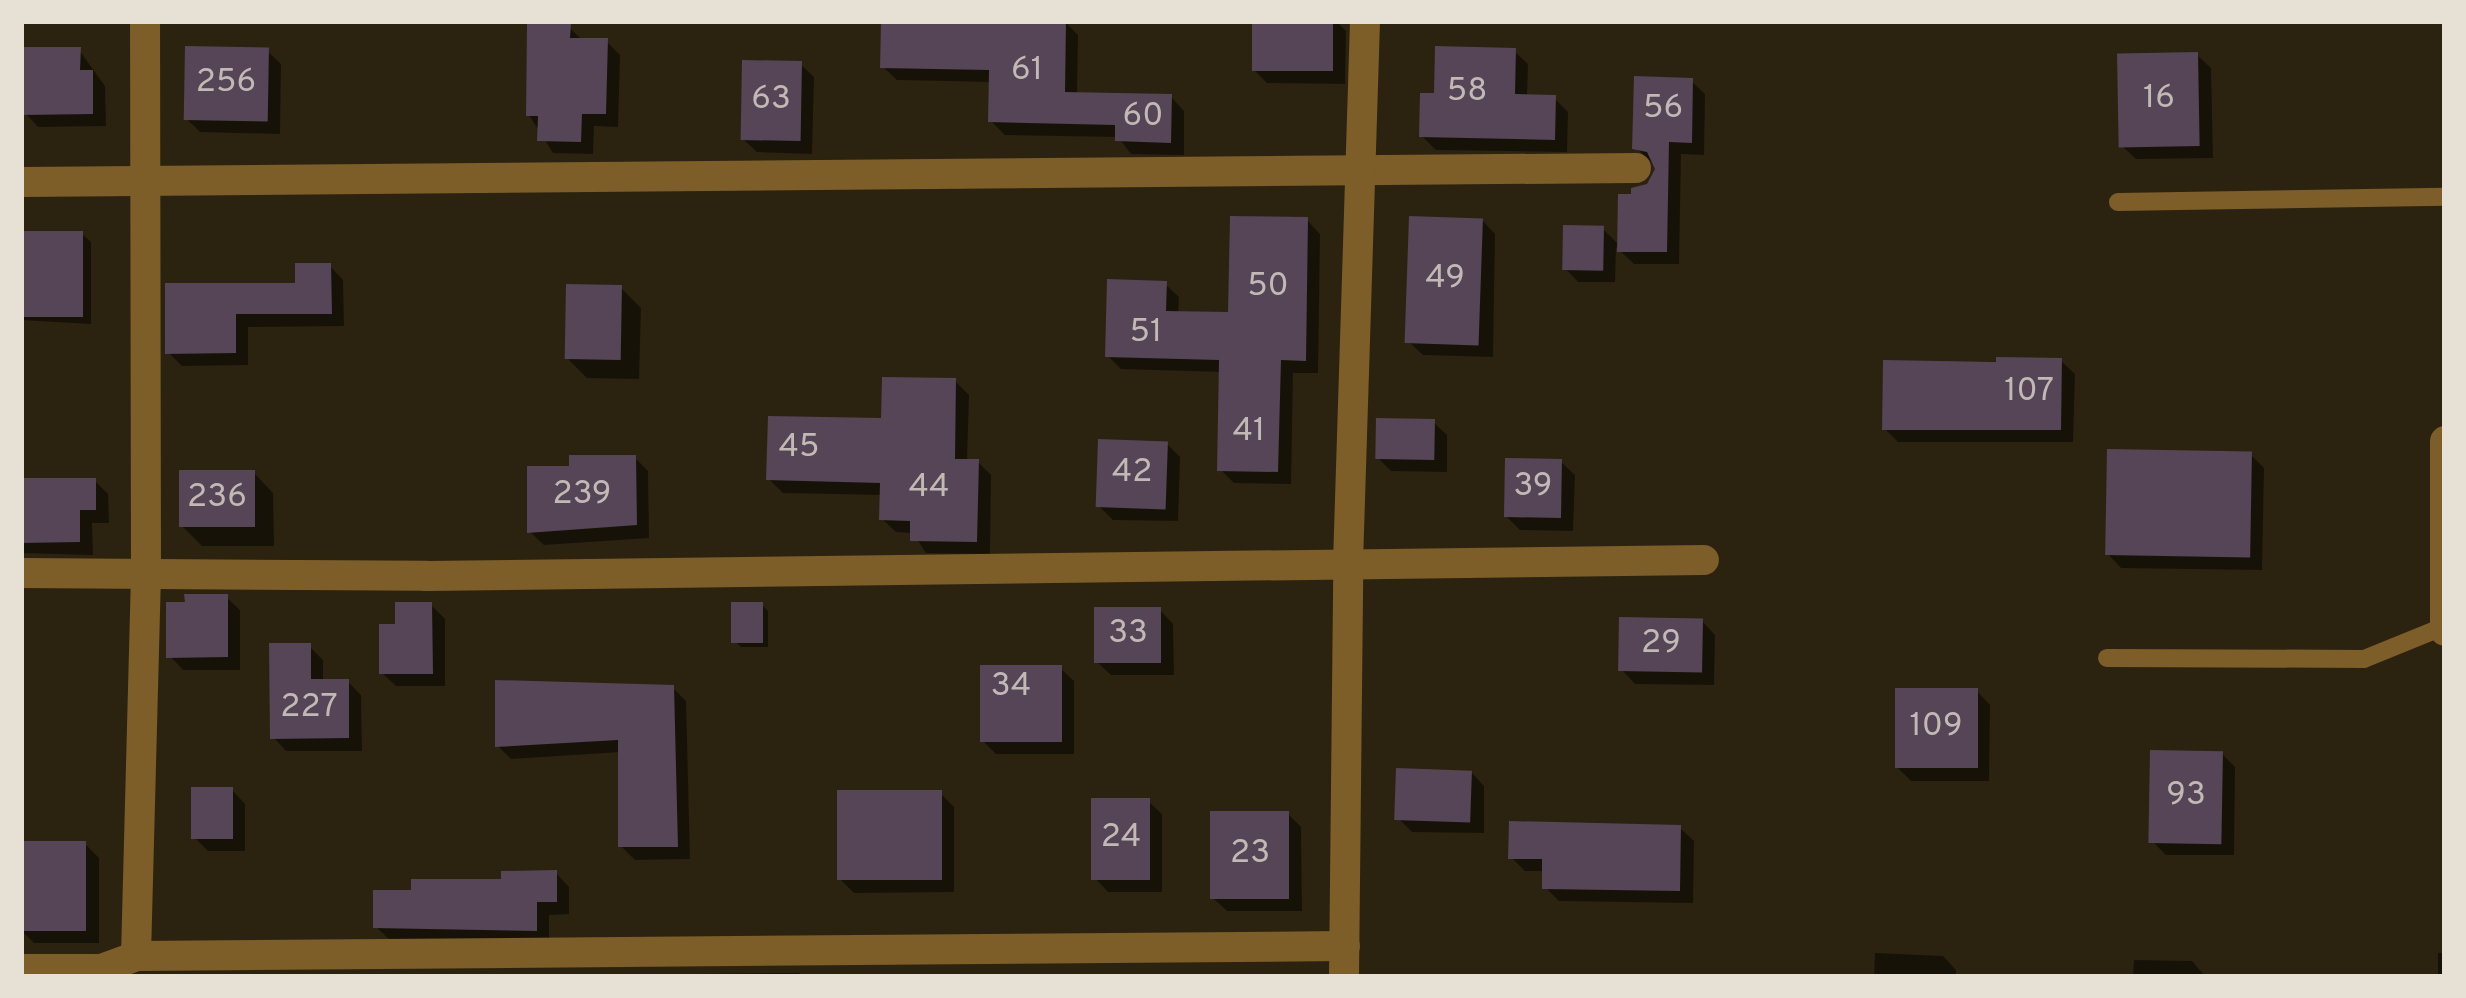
<!DOCTYPE html>
<style>
body{margin:0}
#map{position:relative;width:2466px;height:998px;overflow:hidden;background:#2c2210;font-family:Overpass,sans-serif}
div>[style]{position:absolute}
[style*='--x']{left:calc(var(--x)*1px);top:calc(var(--y)*1px);width:calc(var(--w)*1px);rotate:calc(var(--a)*1deg)}
.shadow>*{inset:0;background:#0007;transform-origin:0 0}
.building>*{inset:0;background:#554556;transform-origin:0 0}
.service>*{height:18px;margin:-9px;padding:0 9px;transform-origin:9px;border-radius:9px;background:#7d5e28}
.minor>*{height:30px;margin:-15px;padding:0 15px;transform-origin:15px;border-radius:15px;background:#7d5e28}
span{translate:-50% -50%;white-space:nowrap;text-align:center;line-height:1.15;-webkit-text-stroke:12px #110c05;paint-order:stroke}
.number-label{font-size:33px;color:#c2b9b5}
.number-label span{-webkit-text-stroke-width:0}
.frame{position:absolute;inset:0;border:24px solid #e7e0d5;pointer-events:none}
</style>
<div id="map">
<div class="shadow">
<i style="clip-path:polygon(884px 21px,1065px 22px,1078px 35px,1077px 96px,1171px 97px,1184px 111px,1184px 155px,1131px 154px,1118px 137px,1005px 135px,991px 121px,992px 82px,897px 80px,883px 67px)"></i>
<i style="clip-path:polygon(1255px 21px,1336px 21px,1346px 31px,1345px 84px,1267px 83px,1254px 70px)"></i>
<i style="clip-path:polygon(569px 27px,583px 41px,606px 41px,620px 55px,618px 127px,594px 126px,593px 154px,553px 153px,529px 115px)"></i>
<i style="clip-path:polygon(79px 50px,105px 86px,106px 126px,38px 127px,25px 113px)"></i>
<i style="clip-path:polygon(267px 51px,281px 64px,280px 134px,200px 132px,187px 119px)"></i>
<i style="clip-path:polygon(1514px 51px,1528px 64px,1527px 98px,1554px 98px,1568px 112px,1567px 152px,1436px 150px,1422px 136px,1437px 96px)"></i>
<i style="clip-path:polygon(2197px 55px,2211px 68px,2213px 158px,2136px 159px,2122px 146px)"></i>
<i style="clip-path:polygon(800px 64px,814px 77px,812px 154px,757px 152px,743px 139px)"></i>
<i style="clip-path:polygon(1691px 81px,1705px 94px,1704px 155px,1681px 154px,1679px 264px,1634px 264px,1616px 247px,1615px 282px,1578px 282px,1565px 268px,1603px 229px,1620px 246px,1634px 198px,1649px 187px,1659px 169px,1635px 147px)"></i>
<i style="clip-path:polygon(1307px 220px,1320px 234px,1318px 373px,1293px 373px,1291px 484px,1234px 483px,1220px 469px,1222px 372px,1121px 369px,1108px 356px,1165px 284px,1179px 297px,1178px 314px,1231px 315px)"></i>
<i style="clip-path:polygon(1482px 220px,1495px 234px,1493px 357px,1423px 355px,1409px 342px)"></i>
<i style="clip-path:polygon(21px 234px,82px 234px,91px 242px,91px 324px,21px 320px)"></i>
<i style="clip-path:polygon(330px 266px,343px 280px,344px 326px,248px 327px,248px 365px,182px 366px,168px 352px,168px 286px,298px 286px)"></i>
<i style="clip-path:polygon(621px 288px,641px 308px,639px 379px,587px 378px,567px 358px)"></i>
<i style="clip-path:polygon(2061px 361px,2075px 374px,2073px 442px,1898px 442px,1885px 429px,1886px 363px)"></i>
<i style="clip-path:polygon(955px 381px,969px 395px,967px 462px,978px 462px,991px 475px,990px 554px,926px 553px,913px 533px,896px 532px,882px 519px,883px 495px,783px 493px,769px 479px)"></i>
<i style="clip-path:polygon(1433px 422px,1447px 435px,1447px 472px,1391px 471px,1378px 458px)"></i>
<i style="clip-path:polygon(1166px 443px,1180px 457px,1178px 521px,1113px 520px,1099px 506px)"></i>
<i style="clip-path:polygon(2250px 454px,2264px 468px,2262px 570px,2121px 568px,2108px 554px)"></i>
<i style="clip-path:polygon(635px 458px,648px 471px,649px 538px,544px 545px,530px 532px,572px 469px)"></i>
<i style="clip-path:polygon(1561px 462px,1575px 475px,1573px 531px,1520px 530px,1506px 516px)"></i>
<i style="clip-path:polygon(254px 473px,273px 493px,274px 546px,202px 546px,182px 526px)"></i>
<i style="clip-path:polygon(21px 481px,95px 481px,108px 494px,109px 523px,92px 523px,93px 555px,21px 553px)"></i>
<i style="clip-path:polygon(226px 597px,240px 610px,240px 670px,183px 670px,170px 656px)"></i>
<i style="clip-path:polygon(431px 605px,445px 619px,445px 686px,396px 686px,382px 673px)"></i>
<i style="clip-path:polygon(762px 605px,768px 611px,768px 647px,741px 647px,735px 641px)"></i>
<i style="clip-path:polygon(1160px 610px,1173px 624px,1174px 675px,1111px 675px,1097px 662px)"></i>
<i style="clip-path:polygon(1702px 621px,1715px 635px,1714px 685px,1635px 684px,1622px 670px)"></i>
<i style="clip-path:polygon(309px 646px,323px 660px,323px 682px,348px 682px,361px 695px,362px 751px,286px 751px,273px 737px)"></i>
<i style="clip-path:polygon(1060px 668px,1074px 681px,1074px 754px,996px 754px,983px 741px)"></i>
<i style="clip-path:polygon(673px 688px,686px 701px,690px 859px,635px 860px,621px 846px,621px 752px,511px 759px,498px 746px)"></i>
<i style="clip-path:polygon(1977px 691px,1990px 705px,1989px 781px,1911px 781px,1897px 767px)"></i>
<i style="clip-path:polygon(2222px 754px,2235px 767px,2234px 855px,2166px 855px,2152px 841px)"></i>
<i style="clip-path:polygon(1471px 772px,1484px 786px,1484px 833px,1412px 832px,1398px 818px)"></i>
<i style="clip-path:polygon(232px 790px,245px 804px,245px 851px,208px 851px,195px 838px)"></i>
<i style="clip-path:polygon(940px 793px,954px 807px,954px 892px,854px 893px,840px 879px)"></i>
<i style="clip-path:polygon(1148px 801px,1162px 814px,1162px 892px,1108px 892px,1095px 878px)"></i>
<i style="clip-path:polygon(1288px 814px,1301px 827px,1302px 911px,1227px 911px,1213px 898px)"></i>
<i style="clip-path:polygon(1680px 828px,1694px 841px,1693px 903px,1559px 901px,1545px 887px,1545px 871px,1525px 871px,1511px 857px)"></i>
<i style="clip-path:polygon(85px 844px,99px 858px,99px 943px,34px 943px,21px 930px,21px 845px)"></i>
<i style="clip-path:polygon(556px 873px,569px 887px,569px 914px,549px 915px,549px 943px,390px 940px,376px 927px,414px 893px)"></i>
<i style="clip-path:polygon(1875px 953px,1943px 956px,1956px 970px,1956px 977px,1874px 977px)"></i>
<i style="left:2438px;top:953px;width:7px;height:24px"></i>
<i style="clip-path:polygon(2134px 960px,2192px 961px,2206px 977px,2133px 977px)"></i>
<i style="clip-path:polygon(799px 973px,803px 977px,600px 977px,600px 975px)"></i>
</div>
<div class="building">
<i style="clip-path:polygon(881px 21px,1066px 21px,1065px 92px,1172px 94px,1171px 143px,1115px 141px,1115px 125px,988px 122px,989px 70px,880px 68px)"></i>
<i style="left:1252px;top:21px;width:81px;height:50px"></i>
<i style="clip-path:polygon(527px 23px,571px 24px,570px 38px,608px 38px,606px 114px,582px 114px,581px 142px,537px 141px,538px 116px,526px 116px)"></i>
<i style="left:185px;top:46px;width:84px;height:74px;rotate:1deg"></i>
<i style="clip-path:polygon(1435px 46px,1516px 48px,1515px 94px,1556px 95px,1555px 140px,1419px 137px,1420px 93px,1434px 93px)"></i>
<i style="clip-path:polygon(21px 47px,81px 47px,80px 70px,93px 70px,93px 114px,22px 115px)"></i>
<i style="left:2198px;top:52px;width:94px;height:81px;rotate:89deg"></i>
<i style="left:742px;top:60px;width:60px;height:80px;rotate:1deg"></i>
<i style="clip-path:polygon(1634px 76px,1693px 78px,1692px 143px,1669px 142px,1667px 252px,1617px 252px,1618px 194px,1631px 194px,1631px 188px,1647px 184px,1655px 169px,1647px 152px,1632px 149px)"></i>
<i style="clip-path:polygon(1230px 216px,1308px 217px,1306px 361px,1281px 360px,1278px 472px,1217px 471px,1219px 360px,1105px 357px,1107px 279px,1167px 281px,1166px 311px,1228px 312px)"></i>
<i style="left:1409px;top:216px;width:74px;height:127px;rotate:2deg"></i>
<i style="left:1563px;top:225px;width:41px;height:45px;rotate:1deg"></i>
<i style="left:21px;top:231px;width:62px;height:86px"></i>
<i style="clip-path:polygon(295px 263px,331px 263px,332px 314px,236px 314px,236px 353px,165px 354px,165px 283px,295px 283px)"></i>
<i style="left:566px;top:284px;width:56px;height:75px;rotate:1deg"></i>
<i style="clip-path:polygon(1996px 357px,2062px 358px,2061px 430px,1882px 430px,1883px 360px,1996px 362px)"></i>
<i style="clip-path:polygon(882px 377px,956px 378px,955px 459px,979px 459px,977px 542px,910px 541px,910px 521px,879px 520px,880px 483px,766px 480px,768px 416px,881px 418px)"></i>
<i style="left:1376px;top:418px;width:59px;height:41px;rotate:1deg"></i>
<i style="left:1098px;top:439px;width:70px;height:68px;rotate:2deg"></i>
<i style="left:2107px;top:449px;width:145px;height:106px;rotate:1deg"></i>
<i style="clip-path:polygon(569px 455px,636px 455px,637px 525px,527px 533px,527px 466px,569px 466px)"></i>
<i style="left:1505px;top:458px;width:57px;height:59px;rotate:1deg"></i>
<i style="left:255px;top:470px;width:57px;height:76px;rotate:90deg"></i>
<i style="clip-path:polygon(21px 478px,96px 478px,96px 510px,80px 510px,80px 542px,21px 543px)"></i>
<i style="clip-path:polygon(184px 594px,228px 594px,228px 657px,166px 658px,166px 602px,185px 602px)"></i>
<i style="clip-path:polygon(395px 602px,432px 602px,433px 674px,379px 674px,379px 624px,395px 624px)"></i>
<i style="left:731px;top:602px;width:32px;height:41px"></i>
<i style="left:1161px;top:607px;width:56px;height:67px;rotate:90deg"></i>
<i style="left:1619px;top:617px;width:84px;height:54px;rotate:1deg"></i>
<i style="clip-path:polygon(269px 643px,311px 643px,311px 679px,349px 679px,349px 738px,270px 739px)"></i>
<i style="left:980px;top:665px;width:82px;height:77px"></i>
<i style="clip-path:polygon(495px 680px,674px 685px,678px 847px,618px 847px,618px 740px,495px 747px)"></i>
<i style="left:1895px;top:688px;width:83px;height:80px"></i>
<i style="left:2150px;top:750px;width:73px;height:93px;rotate:1deg"></i>
<i style="left:1396px;top:768px;width:76px;height:52px;rotate:2deg"></i>
<i style="left:191px;top:787px;width:42px;height:52px"></i>
<i style="left:837px;top:790px;width:105px;height:90px"></i>
<i style="left:1091px;top:798px;width:59px;height:82px"></i>
<i style="left:1210px;top:811px;width:79px;height:88px"></i>
<i style="clip-path:polygon(1509px 821px,1681px 825px,1680px 891px,1542px 889px,1542px 859px,1508px 859px)"></i>
<i style="left:86px;top:841px;width:90px;height:65px;rotate:90deg"></i>
<i style="clip-path:polygon(557px 870px,557px 902px,537px 902px,537px 931px,373px 928px,373px 890px,411px 890px,411px 879px,501px 879px,501px 871px)"></i>
</div>
<div class="service">
<i style="--x:2118;--y:202;--w:327;--a:-0.9"></i>
<i style="--x:2107;--y:658;--w:257;--a:0.2"></i>
<i style="--x:2364;--y:659;--w:85;--a:-22.1"></i>
</div>
<div class="minor">
<i style="--x:21;--y:182;--w:1615;--a:-0.5"></i>
<i style="--x:2445;--y:441;--w:190;--a:90"></i>
<i style="--x:21;--y:573;--w:405;--a:0.4"></i>
<i style="--x:426;--y:576;--w:1278;--a:-0.72"></i>
<i style="--x:136;--y:956;--w:383;--a:-88.5"></i>
<i style="--x:146;--y:573;--w:552;--a:-90.1"></i>
<i style="--x:21;--y:969;--w:80;--a:0"></i>
<i style="--x:101;--y:969;--w:37;--a:-20"></i>
<i style="--x:136;--y:956;--w:1209;--a:-0.47"></i>
<i style="--x:1344;--y:977;--w:414;--a:-89.4"></i>
<i style="--x:1348;--y:563;--w:542;--a:-88.2"></i>
</div>
<div class="number-label">
<span style="left:1027px;top:72px">61</span>
<span style="left:226px;top:84px">256</span>
<span style="left:1467px;top:93px">58</span>
<span style="left:2159px;top:100px">16</span>
<span style="left:771px;top:101px">63</span>
<span style="left:1663px;top:110px">56</span>
<span style="left:1143px;top:118px">60</span>
<span style="left:1445px;top:280px">49</span>
<span style="left:1268px;top:288px">50</span>
<span style="left:1146px;top:334px">51</span>
<span style="left:2029px;top:393px">107</span>
<span style="left:1249px;top:433px">41</span>
<span style="left:799px;top:449px">45</span>
<span style="left:1132px;top:474px">42</span>
<span style="left:1533px;top:488px">39</span>
<span style="left:929px;top:489px">44</span>
<span style="left:582px;top:496px">239</span>
<span style="left:217px;top:499px">236</span>
<span style="left:1128px;top:635px">33</span>
<span style="left:1661px;top:645px">29</span>
<span style="left:1011px;top:688px">34</span>
<span style="left:309px;top:709px">227</span>
<span style="left:1936px;top:728px">109</span>
<span style="left:2186px;top:797px">93</span>
<span style="left:1121px;top:839px">24</span>
<span style="left:1250px;top:855px">23</span>
</div>
<div class="frame"></div>
</div>
